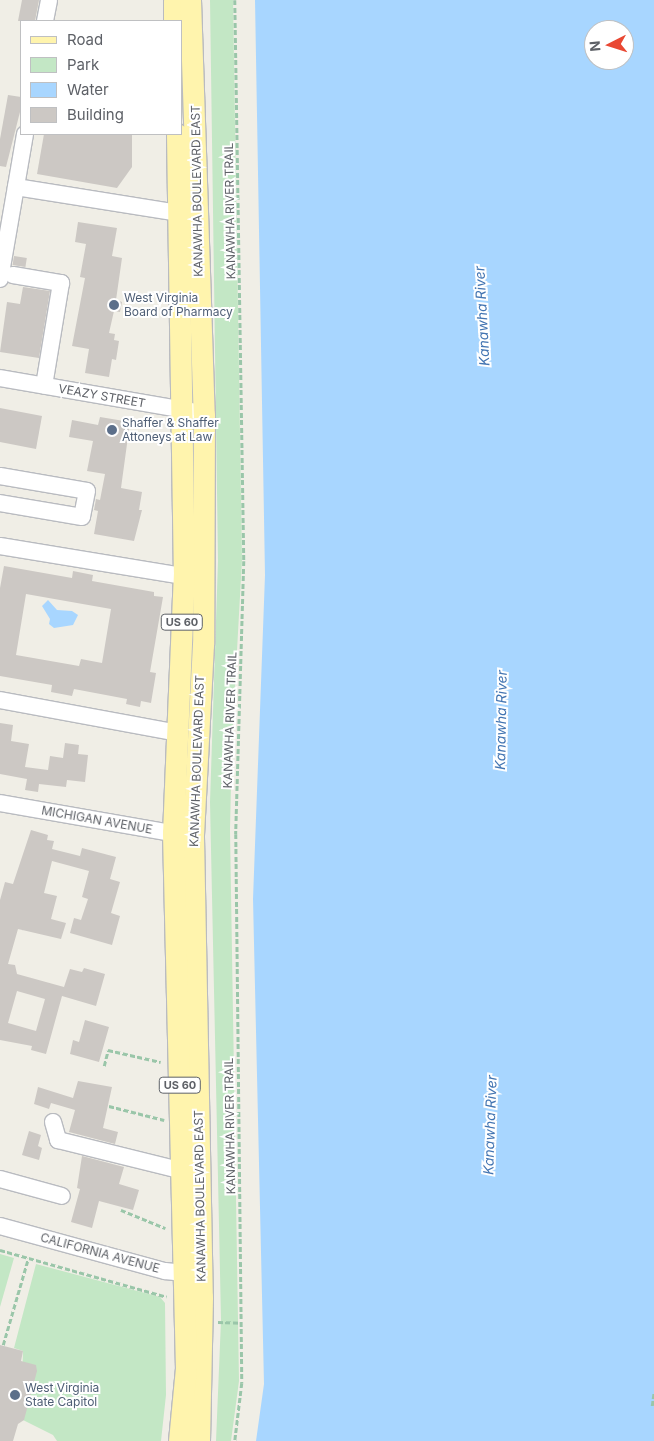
<!DOCTYPE html>
<style>
body{margin:0}
#map{position:relative;width:654px;height:1441px;overflow:hidden;background:#f0eee6;font-family:Inter,sans-serif}
div>[style]{position:absolute}
[style*='--x']{left:calc(var(--x)*1px);top:calc(var(--y)*1px);width:calc(var(--w)*1px);rotate:calc(var(--a)*1deg)}
.green>*{inset:0;background:#c3e7c5}
.water>*{inset:0;background:#a8d6ff}
.building>*{inset:0;background:#ccc8c4;transform-origin:0 0}
.path>*{height:2.5px;margin-top:-1.25px;transform-origin:0;background:repeating-linear-gradient(90deg,#9ac6a9 0 5px,transparent 0 7.5px)}
.roads{filter:drop-shadow(1px 0 #b9bbc0) drop-shadow(-1px 0 #b9bbc0) drop-shadow(0 1px #b9bbc0) drop-shadow(0 -1px #b9bbc0)}
.minor>*{height:16px;margin:-8px;padding:0 8px;transform-origin:8px;border-radius:8px;background:#fff}
.major>*{height:21px;margin:-10.5px;padding:0 10.5px;transform-origin:10.5px;border-radius:10.5px;background:#fff4ad}
.dots>*{width:14px;height:14px;translate:-50% -50%;box-sizing:border-box;border:2px solid #fff;border-radius:50%}
span{translate:-50% -50%;white-space:nowrap;text-align:center;line-height:1.15;-webkit-text-stroke:4px #fff;paint-order:stroke}
.shield-label span{padding:1px 4px;background:#fff;border:1px solid;border-radius:4px;-webkit-text-stroke-width:0}
.shield-label{font-size:11px;color:#5e6167;font-weight:700}
.street-label{font-size:12px;color:#5e6167}
.service-label{font-size:12px;color:#4e5e75}
.left{translate:0 -50%;text-align:left}
.water-label{font-size:14px;color:#4375b2;font-style:italic}
.legend{position:absolute;left:20px;top:20px;width:162px;height:115px;box-sizing:border-box;background:#fff;border:1px solid #bfc0c2;margin:0;padding:6px 9px;list-style:none;font-size:15px;color:#5e6167}
.legend li{display:flex;align-items:center;gap:10px;height:25px}
.legend b{width:25px;border:1px solid #bfc0c2}
.north{position:absolute;left:584px;top:20px;width:50px;height:50px;box-sizing:border-box;background:#fff;border:1px solid #bfc0c2;border-radius:50%;rotate:265deg;font-size:14px;font-weight:700;line-height:20px;text-align:center;color:#5e6167}
.north::after{content:'';display:block;margin:auto;width:18px;height:22px;background:#e94833;clip-path:polygon(50% 0,100% 100%,50% 72%,0 100%)}
</style>
<div id="map">
<div class="green">
<i style="clip-path:polygon(210px 0,233px 0,242px 560px,232px 741px,230px 830px,239px 1381px,231px 1441px,216px 1441px,221px 1320px,210px 802px,218px 561px)"></i>
<i style="clip-path:polygon(0 1254px,14px 1258px,0 1307px)"></i>
<i style="clip-path:polygon(36px 1264px,160px 1297px,165px 1303px,166px 1395px,161px 1441px,57px 1441px,53px 1435px,21px 1419px,23px 1351px,14px 1348px)"></i>
</div>
<div class="water">
<i style="clip-path:polygon(evenodd,255px 0,654px 0,654px 1441px,256px 1441px,264px 1384px,253px 899px,265px 575px,255px 0,594px 30px,624px 30px,624px 60px,594px 60px,594px 30px)"></i>
<i style="clip-path:polygon(48px 600px,57px 610px,72px 611px,78px 615px,73px 625px,54px 628px,49px 624px,50px 619px,42px 606px)"></i>
</div>
<div class="building">
<i style="clip-path:polygon(22px 0,39px 0,35px 21px,18px 21px)"></i>
<i style="clip-path:polygon(8px 95px,21px 97px,21px 108px,6px 167px,0 166px,0 139px)"></i>
<i style="clip-path:polygon(44px 134px,132px 134px,132px 167px,117px 188px,37px 174px)"></i>
<i style="clip-path:polygon(78px 222px,117px 228px,112px 256px,122px 258px,116px 300px,122px 302px,120px 312px,114px 311px,109px 333px,115px 334px,114px 340px,119px 341px,116px 360px,112px 359px,109px 377px,85px 373px,89px 349px,72px 346px,85px 278px,80px 277px,86px 244px,75px 242px)"></i>
<i style="left:14px;top:256px;width:13px;height:9px;rotate:9deg"></i>
<i style="clip-path:polygon(23px 287px,50px 291px,39px 358px,0 352px,7px 302px,20px 304px)"></i>
<i style="clip-path:polygon(0 408px,42px 416px,36px 449px,0 442px)"></i>
<i style="clip-path:polygon(100px 417px,130px 422px,121px 488px,142px 492px,139px 510px,142px 510px,134px 541px,94px 534px,98px 511px,94px 510px,96px 499px,100px 500px,105px 474px,87px 471px,93px 441px,69px 437px,72px 420px,98px 425px)"></i>
<i style="clip-path:polygon(evenodd,4px 566px,72px 578px,73px 571px,93px 575px,92px 581px,154px 592px,154px 596px,163px 597px,150px 672px,156px 673px,151px 703px,141px 701px,140px 707px,126px 704px,127px 699px,74px 689px,72px 696px,51px 692px,52px 685px,0 676px,0 588px,4px 566px,26px 594px,111px 609px,102px 663px,81px 659px,79px 666px,16px 655px,26px 594px)"></i>
<i style="clip-path:polygon(0 723px,13px 725px,11px 741px,29px 744px,25px 767px,48px 770px,50px 756px,63px 758px,65px 743px,79px 745px,78px 754px,88px 755px,85px 782px,67px 780px,66px 787px,39px 784px,38px 792px,25px 790px,27px 779px,0 774px)"></i>
<i style="clip-path:polygon(evenodd,31px 830px,48px 835px,47px 840px,54px 841px,52px 849px,80px 856px,82px 848px,116px 857px,110px 879px,120px 882px,111px 913px,120px 916px,112px 945px,70px 933px,74px 918px,81px 920px,88px 899px,82px 897px,89px 871px,52px 861px,44px 893px,57px 896px,51px 919px,66px 923px,61px 939px,18px 929px,8px 964px,15px 965px,17px 974px,64px 987px,70px 969px,82px 972px,84px 968px,105px 974px,96px 1006px,62px 996px,46px 1054px,31px 1050px,32px 1046px,0 1040px,0 900px,5px 882px,13px 884px,31px 830px,17px 991px,45px 999px,36px 1031px,8px 1023px,17px 991px)"></i>
<i style="clip-path:polygon(85px 1020px,109px 1027px,99px 1062px,70px 1054px,73px 1040px,79px 1042px)"></i>
<i style="clip-path:polygon(78px 1081px,112px 1087px,103px 1128px,118px 1132px,115px 1144px,69px 1132px,75px 1110px,51px 1103px,49px 1109px,34px 1104px,38px 1087px,73px 1098px)"></i>
<i style="clip-path:polygon(29px 1131px,41px 1135px,38px 1146px,42px 1148px,39px 1160px,22px 1155px)"></i>
<i style="clip-path:polygon(82px 1156px,124px 1167px,119px 1184px,139px 1190px,133px 1210px,99px 1201px,92px 1228px,71px 1222px,80px 1189px,77px 1188px)"></i>
<i style="clip-path:polygon(0 1345px,23px 1351px,21px 1361px,36px 1365px,37px 1371px,24px 1420px,18px 1424px,13px 1441px,0 1441px)"></i>
</div>
<div class="path">
<i style="--x:235;--y:0;--w:561;--a:89.08"></i>
<i style="--x:244;--y:561;--w:273;--a:91.7"></i>
<i style="--x:236;--y:834;--w:549;--a:89.37"></i>
<i style="--x:242;--y:1383;--w:58;--a:96.9"></i>
<i style="--x:104;--y:1066;--w:16;--a:-76"></i>
<i style="--x:108;--y:1050;--w:54;--a:12.8"></i>
<i style="--x:109;--y:1106;--w:57;--a:14.3"></i>
<i style="--x:121;--y:1210;--w:48;--a:22.2"></i>
<i style="--x:0;--y:1250;--w:173;--a:15.7"></i>
<i style="--x:218;--y:1322;--w:23;--a:2"></i>
<i style="--x:3;--y:1345;--w:90;--a:-73.8"></i>
<i style="--x:652;--y:1406;--w:14;--a:-82"></i>
</div>
<div class="roads">
<div class="minor">
<i style="--x:45;--y:21;--w:21;--a:-79"></i>
<i style="--x:16;--y:187;--w:164;--a:9.1"></i>
<i style="--x:13;--y:275;--w:49;--a:9.5"></i>
<i style="--x:61;--y:283;--w:104;--a:99.4"></i>
<i style="--x:0;--y:279;--w:147;--a:-80.2"></i>
<i style="--x:0;--y:378;--w:195;--a:9.8"></i>
<i style="--x:0;--y:476;--w:88;--a:9.8"></i>
<i style="--x:87;--y:491;--w:26;--a:101"></i>
<i style="--x:82;--y:517;--w:83;--a:-170.3"></i>
<i style="--x:0;--y:546;--w:186;--a:9.3"></i>
<i style="--x:0;--y:700;--w:181;--a:10.5"></i>
<i style="--x:0;--y:803;--w:187;--a:9.9"></i>
<i style="--x:53;--y:1122;--w:19;--a:74"></i>
<i style="--x:58;--y:1140;--w:129;--a:13.9"></i>
<i style="--x:0;--y:1179;--w:64;--a:15.3"></i>
<i style="--x:0;--y:1226;--w:171;--a:15.3"></i>
<i style="--x:165;--y:1271;--w:29;--a:6"></i>
</div>
<div class="major">
<i style="--x:174;--y:0;--w:21;--a:90"></i>
<i style="--x:190;--y:0;--w:414;--a:88.1"></i>
<i style="--x:204;--y:414;--w:230;--a:90.2"></i>
<i style="--x:203;--y:644;--w:193;--a:93"></i>
<i style="--x:193;--y:837;--w:460;--a:88.9"></i>
<i style="--x:202;--y:1297;--w:144;--a:91.2"></i>
<i style="--x:177;--y:134;--w:438;--a:89.1"></i>
<i style="--x:184;--y:572;--w:261;--a:92.4"></i>
<i style="--x:173;--y:833;--w:535;--a:88.61"></i>
<i style="--x:186;--y:1368;--w:73;--a:95.5"></i>
</div>
</div>
<div class="dots">
<i style="left:114px;top:305px;background:#5c6f8a"></i>
<i style="left:112px;top:430px;background:#5c6f8a"></i>
<i style="left:15px;top:1395px;background:#5c6f8a"></i>
</div>
<div class="shield-label">
<span style="left:182px;top:622px">US 60</span>
<span style="left:180px;top:1085px">US 60</span>
</div>
<div class="street-label">
<span style="left:197px;top:191px;rotate:-91deg">KANAWHA BOULEVARD EAST</span>
<span style="left:230px;top:211px;rotate:-91deg">KANAWHA RIVER TRAIL</span>
<span style="left:102px;top:396px;rotate:10deg">VEAZY STREET</span>
<span style="left:230px;top:720px;rotate:-88deg">KANAWHA RIVER TRAIL</span>
<span style="left:197px;top:761px;rotate:-88deg">KANAWHA BOULEVARD EAST</span>
<span style="left:97px;top:820px;rotate:10deg">MICHIGAN AVENUE</span>
<span style="left:230px;top:1126px;rotate:-91deg">KANAWHA RIVER TRAIL</span>
<span style="left:200px;top:1196px;rotate:-91deg">KANAWHA BOULEVARD EAST</span>
<span style="left:100px;top:1253px;rotate:15deg">CALIFORNIA AVENUE</span>
</div>
<div class="service-label">
<span class="left" style="left:124px;top:305px">West Virginia<br>Board of Pharmacy</span>
<span class="left" style="left:122px;top:430px">Shaffer &amp; Shaffer<br>Attoneys at Law</span>
<span class="left" style="left:25px;top:1395px">West Virginia<br>State Capitol</span>
</div>
<div class="water-label">
<span style="left:482px;top:316px;rotate:-93deg">Kanawha River</span>
<span style="left:501px;top:720px;rotate:-89deg">Kanawha River</span>
<span style="left:490px;top:1125px;rotate:-88deg">Kanawha River</span>
</div>
<ul class="legend">
<li><b style="height:6px;background:#fff4ad"></b>Road</li>
<li><b style="height:14px;background:#c3e7c5"></b>Park</li>
<li><b style="height:14px;background:#a8d6ff"></b>Water</li>
<li><b style="height:14px;background:#ccc8c4"></b>Building</li>
</ul>
<div class="north">N</div>
</div>
